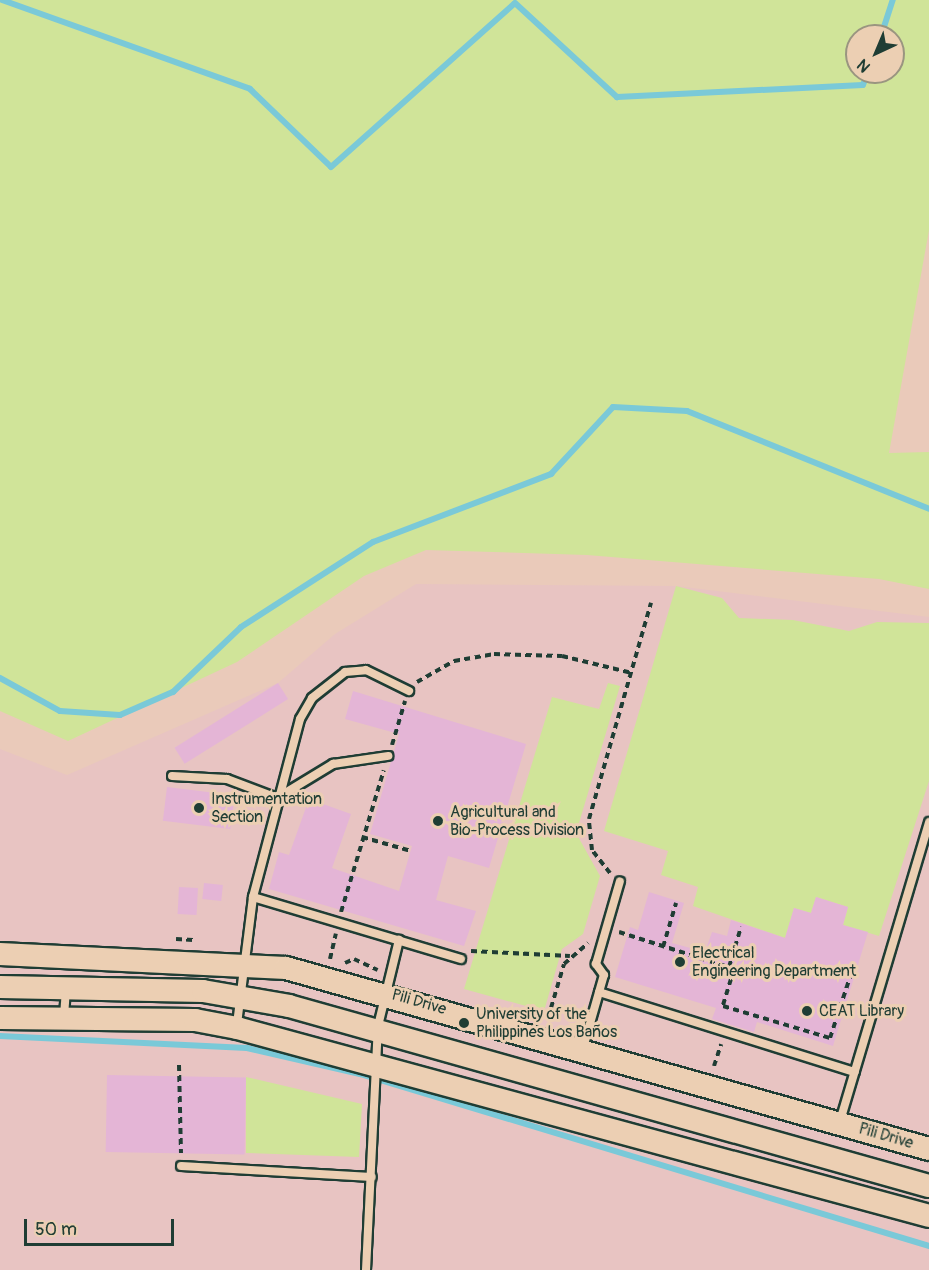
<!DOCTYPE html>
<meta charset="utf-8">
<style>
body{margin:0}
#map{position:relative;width:929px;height:1270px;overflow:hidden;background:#eacaba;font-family:Pangolin,sans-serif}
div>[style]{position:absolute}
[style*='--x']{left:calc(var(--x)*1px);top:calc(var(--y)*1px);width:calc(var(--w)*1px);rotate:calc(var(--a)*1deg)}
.built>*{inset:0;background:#e8c4c2}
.green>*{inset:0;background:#d0e499}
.stream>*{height:6px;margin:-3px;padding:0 3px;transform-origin:3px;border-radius:3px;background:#7ac9d8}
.building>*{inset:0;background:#e4b5d6;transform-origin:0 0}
.path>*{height:4px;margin-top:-2px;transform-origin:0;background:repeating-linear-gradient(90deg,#1f3d34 0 6px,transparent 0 10.5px)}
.roads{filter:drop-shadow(2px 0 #1f3d34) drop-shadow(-2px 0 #1f3d34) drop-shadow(0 2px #1f3d34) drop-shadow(0 -2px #1f3d34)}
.lane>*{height:8px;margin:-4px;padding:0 4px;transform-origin:4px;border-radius:4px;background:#eccfb3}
.secondary>*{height:22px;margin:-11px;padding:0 11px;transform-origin:11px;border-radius:11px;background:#eccfb3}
.dots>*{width:16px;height:16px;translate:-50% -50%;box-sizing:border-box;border:3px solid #eccfb3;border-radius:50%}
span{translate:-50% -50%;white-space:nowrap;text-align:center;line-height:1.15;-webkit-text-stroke:6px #eccfb3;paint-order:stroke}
.poi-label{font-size:16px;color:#1f3d34}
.left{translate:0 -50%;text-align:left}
.street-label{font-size:16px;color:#1f3d34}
.north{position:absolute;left:845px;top:24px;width:60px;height:60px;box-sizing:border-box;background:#eccfb3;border:2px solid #9a9580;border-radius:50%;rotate:224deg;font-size:16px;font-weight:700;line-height:24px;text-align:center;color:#1f3d34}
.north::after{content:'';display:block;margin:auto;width:21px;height:27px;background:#1f3d34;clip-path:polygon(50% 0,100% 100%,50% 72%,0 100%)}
.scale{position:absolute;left:24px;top:1219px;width:150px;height:27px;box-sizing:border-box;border:3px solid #1f3d34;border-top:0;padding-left:8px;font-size:18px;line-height:21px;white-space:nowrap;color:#1f3d34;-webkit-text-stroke:4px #eccfb3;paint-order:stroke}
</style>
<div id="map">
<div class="built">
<i style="clip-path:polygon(416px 584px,676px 586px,929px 617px,929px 1270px,0 1270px,0 749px,67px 775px,278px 683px,335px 634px)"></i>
</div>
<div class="green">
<i style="clip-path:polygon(evenodd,0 0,929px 0,929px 230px,889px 453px,929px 452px,929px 589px,879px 579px,587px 555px,426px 550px,364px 576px,237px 662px,68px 741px,0 711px,0 0,857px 36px,893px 36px,893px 72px,857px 72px,857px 36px)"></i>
<i style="clip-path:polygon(676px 586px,722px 598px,739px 618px,793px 620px,849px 631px,877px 622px,929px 623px,929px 781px,879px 936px,843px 925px,848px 907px,816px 897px,811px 913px,794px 908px,785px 938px,693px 906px,698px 887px,661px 875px,668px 851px,604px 831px)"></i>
<i style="clip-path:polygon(608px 683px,620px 686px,576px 833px,600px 876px,583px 934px,562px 949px,544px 1011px,464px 989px,552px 697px,599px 709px)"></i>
<i style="clip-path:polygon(246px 1077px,362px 1104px,359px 1157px,246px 1153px)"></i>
</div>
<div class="stream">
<i style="--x:2;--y:0;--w:263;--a:19.7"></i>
<i style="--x:250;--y:89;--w:112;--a:43.9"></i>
<i style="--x:331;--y:167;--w:246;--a:-41.7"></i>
<i style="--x:515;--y:3;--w:139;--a:42.7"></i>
<i style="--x:617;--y:97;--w:246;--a:-2.8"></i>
<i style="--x:863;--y:85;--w:14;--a:-69"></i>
<i style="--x:881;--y:36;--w:38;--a:-72"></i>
<i style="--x:0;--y:678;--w:68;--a:28.8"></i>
<i style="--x:60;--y:711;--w:60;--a:3.8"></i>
<i style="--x:120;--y:715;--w:58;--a:-23.5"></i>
<i style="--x:173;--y:692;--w:94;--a:-43.7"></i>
<i style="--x:241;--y:627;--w:157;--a:-32.8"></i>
<i style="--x:373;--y:542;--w:191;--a:-20.9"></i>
<i style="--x:551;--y:474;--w:91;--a:-47.2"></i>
<i style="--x:613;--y:407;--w:74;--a:3.1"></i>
<i style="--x:687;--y:411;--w:261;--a:22"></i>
<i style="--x:0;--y:1036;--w:247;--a:2.8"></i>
<i style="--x:247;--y:1048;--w:116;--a:13"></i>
<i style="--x:360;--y:1074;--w:594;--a:16.82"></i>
</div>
<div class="building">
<i style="left:278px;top:683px;width:19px;height:122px;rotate:58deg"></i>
<i style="clip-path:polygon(353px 691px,526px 744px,489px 868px,448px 856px,436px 900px,476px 911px,464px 946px,269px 889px,279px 852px,289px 855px,309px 799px,351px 814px,332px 868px,399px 891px,412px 846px,370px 834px,399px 734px,345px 719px)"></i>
<i style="left:167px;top:787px;width:68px;height:34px;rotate:7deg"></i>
<i style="left:204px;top:883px;width:19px;height:16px;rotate:6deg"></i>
<i style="left:179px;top:887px;width:19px;height:27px;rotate:3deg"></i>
<i style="clip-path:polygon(649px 892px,684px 903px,672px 943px,705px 952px,712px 932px,727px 936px,731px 920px,785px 938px,794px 908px,811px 913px,816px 897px,848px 907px,843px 925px,868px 932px,833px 1046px,757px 1022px,754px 1032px,712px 1019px,716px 1008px,615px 977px,630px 927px,638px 930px)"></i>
<i style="left:107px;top:1075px;width:139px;height:77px;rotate:1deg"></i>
</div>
<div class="path">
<i style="--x:417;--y:682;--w:43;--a:-29.6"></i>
<i style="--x:454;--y:661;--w:41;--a:-9.9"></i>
<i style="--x:494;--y:654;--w:68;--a:1.7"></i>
<i style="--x:562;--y:656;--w:72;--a:13.7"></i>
<i style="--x:392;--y:745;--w:46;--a:-73.5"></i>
<i style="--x:362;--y:837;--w:51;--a:15.9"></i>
<i style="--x:610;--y:873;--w:29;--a:-128"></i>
<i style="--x:592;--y:850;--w:31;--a:-96"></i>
<i style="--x:589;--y:819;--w:225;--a:-74"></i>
<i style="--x:341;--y:912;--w:148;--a:-73.2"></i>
<i style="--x:619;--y:932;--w:121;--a:17.8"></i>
<i style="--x:734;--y:969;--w:39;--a:107"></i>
<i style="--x:723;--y:1006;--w:112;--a:16.7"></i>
<i style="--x:830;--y:1038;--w:64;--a:-71.8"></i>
<i style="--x:176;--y:939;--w:17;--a:3"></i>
<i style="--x:663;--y:947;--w:46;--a:-73.5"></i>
<i style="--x:471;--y:951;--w:99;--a:2.9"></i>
<i style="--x:330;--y:959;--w:26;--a:-77"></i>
<i style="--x:345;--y:963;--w:10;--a:-24"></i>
<i style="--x:354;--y:959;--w:26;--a:25"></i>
<i style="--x:729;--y:967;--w:42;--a:-73.3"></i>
<i style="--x:548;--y:1018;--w:56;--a:-73.5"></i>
<i style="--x:564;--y:964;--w:32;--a:-41"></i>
<i style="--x:179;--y:1065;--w:88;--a:88.7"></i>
<i style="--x:714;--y:1066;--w:23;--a:-72"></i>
</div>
<div class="roads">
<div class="lane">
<i style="--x:172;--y:776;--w:55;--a:3.1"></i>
<i style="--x:227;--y:779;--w:53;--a:20.8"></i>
<i style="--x:277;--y:798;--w:66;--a:-31.3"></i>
<i style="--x:333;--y:764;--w:56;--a:-8.3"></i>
<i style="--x:253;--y:897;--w:217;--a:16.6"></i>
<i style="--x:599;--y:992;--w:268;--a:17.4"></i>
<i style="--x:64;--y:1017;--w:27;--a:-86"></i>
<i style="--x:237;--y:1024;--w:128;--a:-82.8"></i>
<i style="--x:253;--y:897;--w:184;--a:-75.2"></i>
<i style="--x:300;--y:719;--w:24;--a:-60"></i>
<i style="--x:312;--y:698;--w:42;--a:-38.2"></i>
<i style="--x:345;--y:672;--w:21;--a:-5"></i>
<i style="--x:366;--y:670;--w:48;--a:26"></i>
<i style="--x:583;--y:1048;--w:76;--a:-74"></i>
<i style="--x:604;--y:975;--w:14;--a:-126"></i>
<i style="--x:596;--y:964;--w:86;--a:-73.9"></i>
<i style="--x:840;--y:1121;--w:312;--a:-73.4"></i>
<i style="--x:181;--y:1166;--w:191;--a:3.3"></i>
<i style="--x:366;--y:1270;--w:244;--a:-87.2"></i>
<i style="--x:378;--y:1026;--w:89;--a:-76.3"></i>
</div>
<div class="secondary">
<i style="--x:0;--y:954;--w:286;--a:2.8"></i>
<i style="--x:286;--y:968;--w:668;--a:15.72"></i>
<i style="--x:0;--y:987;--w:203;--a:1.1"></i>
<i style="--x:203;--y:991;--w:87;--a:9.9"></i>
<i style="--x:289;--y:1006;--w:665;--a:15.71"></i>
<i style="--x:0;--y:1018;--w:195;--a:0.6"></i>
<i style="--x:195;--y:1020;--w:43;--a:10.8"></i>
<i style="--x:237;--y:1028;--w:717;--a:15.2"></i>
</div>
</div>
<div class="dots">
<i style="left:199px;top:808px;background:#1f3d34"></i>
<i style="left:438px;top:821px;background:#1f3d34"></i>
<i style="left:680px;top:962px;background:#1f3d34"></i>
<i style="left:807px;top:1011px;background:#1f3d34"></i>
<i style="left:464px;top:1023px;background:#1f3d34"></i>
</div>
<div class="poi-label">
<span class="left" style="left:211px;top:808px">Instrumentation<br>Section</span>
<span class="left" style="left:450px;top:821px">Agricultural and<br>Bio-Process Division</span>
<span class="left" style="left:692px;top:962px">Electrical<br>Engineering Department</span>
<span class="left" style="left:819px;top:1011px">CEAT Library</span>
<span class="left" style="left:476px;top:1023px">University of the<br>Philippines Los Baños</span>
</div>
<div class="street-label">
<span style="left:419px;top:1002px;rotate:16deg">Pili Drive</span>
<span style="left:886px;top:1136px;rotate:16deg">Pili Drive</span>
</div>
<div class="north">N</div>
<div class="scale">50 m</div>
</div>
